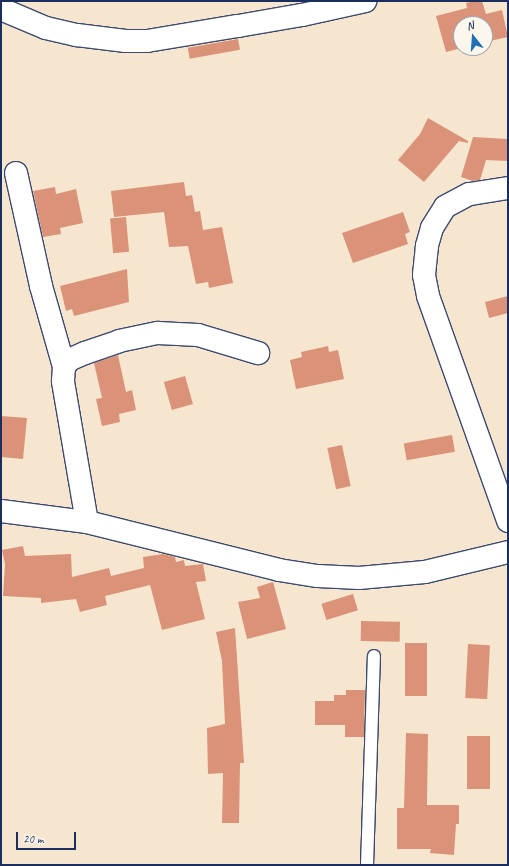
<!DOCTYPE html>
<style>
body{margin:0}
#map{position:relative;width:509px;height:866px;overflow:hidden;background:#f6e6cf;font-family:Caveat,sans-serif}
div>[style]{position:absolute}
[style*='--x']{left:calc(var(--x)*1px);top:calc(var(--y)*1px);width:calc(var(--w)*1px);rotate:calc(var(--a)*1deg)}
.building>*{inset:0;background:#da9378;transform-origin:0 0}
.roads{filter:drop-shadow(1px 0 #3c4a6f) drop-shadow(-1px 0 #3c4a6f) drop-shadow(0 1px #3c4a6f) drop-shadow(0 -1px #3c4a6f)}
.service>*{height:12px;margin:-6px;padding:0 6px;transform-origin:6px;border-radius:6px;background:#fff}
.minor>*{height:22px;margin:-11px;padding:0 11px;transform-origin:11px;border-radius:11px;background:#fff}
span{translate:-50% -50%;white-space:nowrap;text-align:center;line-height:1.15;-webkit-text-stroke:3px #fbf7ec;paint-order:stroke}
.frame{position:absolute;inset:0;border:2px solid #1b2f5e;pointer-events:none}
.north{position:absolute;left:453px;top:16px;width:40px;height:40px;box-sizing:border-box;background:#fbf7ec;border:1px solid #a1a7b3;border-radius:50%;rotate:343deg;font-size:11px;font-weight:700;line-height:16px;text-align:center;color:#1b2f5e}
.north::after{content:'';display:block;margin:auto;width:14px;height:18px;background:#1f6fb2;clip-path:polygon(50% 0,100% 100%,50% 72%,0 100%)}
.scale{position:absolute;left:16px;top:832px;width:60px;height:18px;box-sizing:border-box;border:2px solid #1b2f5e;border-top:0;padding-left:5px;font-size:12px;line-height:14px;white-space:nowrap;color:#1b2f5e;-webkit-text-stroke:3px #fbf7ec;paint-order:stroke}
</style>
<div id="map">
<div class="building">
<i style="clip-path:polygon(474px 1px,482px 1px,486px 14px,502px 10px,508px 37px,485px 42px,485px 24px,461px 24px,462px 48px,446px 52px,436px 16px,467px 8px,466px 3px)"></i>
<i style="left:238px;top:39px;width:11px;height:51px;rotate:80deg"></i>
<i style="clip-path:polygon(428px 118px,468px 141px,468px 143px,459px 141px,424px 182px,398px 160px,420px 134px)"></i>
<i style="clip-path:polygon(473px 137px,508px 139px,508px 161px,486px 160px,480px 180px,473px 181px,461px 177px)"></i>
<i style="clip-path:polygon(184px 182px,186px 196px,192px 195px,195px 212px,200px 211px,203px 230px,222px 227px,233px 283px,209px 288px,208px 282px,196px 284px,188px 246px,169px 247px,164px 212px,114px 217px,111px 191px)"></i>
<i style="clip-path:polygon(55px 187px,56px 194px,76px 189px,83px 223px,60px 228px,61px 234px,43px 237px,33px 191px)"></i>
<i style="clip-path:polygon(403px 212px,410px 232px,405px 234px,408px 244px,353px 263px,342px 233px)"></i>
<i style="left:126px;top:217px;width:35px;height:16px;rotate:85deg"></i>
<i style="clip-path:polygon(127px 269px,129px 302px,74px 316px,72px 309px,66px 311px,60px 286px)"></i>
<i style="clip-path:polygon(508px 296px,508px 313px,489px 318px,485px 302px)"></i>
<i style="clip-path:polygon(328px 346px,329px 352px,338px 350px,344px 379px,296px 389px,290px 360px,302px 357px,301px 352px)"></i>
<i style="clip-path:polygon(118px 355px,126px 392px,132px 390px,136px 410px,119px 414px,120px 422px,102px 426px,96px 399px,102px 398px,94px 363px)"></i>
<i style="left:185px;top:376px;width:29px;height:22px;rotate:74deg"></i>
<i style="clip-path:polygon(1px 416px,27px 418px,23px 459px,1px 457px)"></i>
<i style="left:452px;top:435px;width:17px;height:49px;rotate:80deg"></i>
<i style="left:342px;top:445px;width:42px;height:15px;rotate:78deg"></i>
<i style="clip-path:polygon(23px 546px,25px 556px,71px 554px,72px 577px,109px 568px,111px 576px,144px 568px,143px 557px,163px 554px,175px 557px,176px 562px,184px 560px,185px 566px,203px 564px,206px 581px,196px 582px,205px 619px,162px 630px,150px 585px,105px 596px,107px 605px,80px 612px,76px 599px,41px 603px,41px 598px,3px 596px,5px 564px,2px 550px)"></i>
<i style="clip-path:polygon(273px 582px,286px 629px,247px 639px,238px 602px,260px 598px,257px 587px)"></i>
<i style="left:353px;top:594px;width:17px;height:33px;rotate:73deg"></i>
<i style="left:361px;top:621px;width:39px;height:20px;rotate:1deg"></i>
<i style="clip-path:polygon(235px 628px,244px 763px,240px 763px,239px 823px,222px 823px,223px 773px,208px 774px,207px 728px,225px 724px,222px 661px,216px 632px)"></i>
<i style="left:405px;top:643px;width:22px;height:53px"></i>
<i style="left:468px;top:644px;width:22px;height:54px;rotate:3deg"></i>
<i style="clip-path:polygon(346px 690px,365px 690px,364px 737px,345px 737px,345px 725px,315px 725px,315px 701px,334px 701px,334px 695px,346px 695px)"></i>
<i style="clip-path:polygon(406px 733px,428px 734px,427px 805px,459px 805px,459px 824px,456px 824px,454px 855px,430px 853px,431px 849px,397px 849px,397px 808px,404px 808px)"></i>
<i style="left:467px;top:736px;width:23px;height:53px"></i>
</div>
<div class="roads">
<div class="service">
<i style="--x:367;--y:865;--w:209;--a:-88.1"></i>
</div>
<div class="minor">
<i style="--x:1;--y:9;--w:49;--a:22.9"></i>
<i style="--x:46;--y:28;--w:32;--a:13"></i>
<i style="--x:77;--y:35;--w:49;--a:7"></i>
<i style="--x:126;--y:41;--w:21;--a:0"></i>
<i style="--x:147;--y:41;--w:92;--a:-9.4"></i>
<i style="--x:238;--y:26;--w:65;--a:-9.8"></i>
<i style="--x:302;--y:15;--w:65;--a:-12.5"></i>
<i style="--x:16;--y:173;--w:116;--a:77.5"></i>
<i style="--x:41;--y:286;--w:84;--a:74.1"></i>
<i style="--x:508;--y:188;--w:39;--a:171"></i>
<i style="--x:469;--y:194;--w:27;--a:152"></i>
<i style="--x:445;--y:207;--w:25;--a:122"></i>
<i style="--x:432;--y:228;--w:19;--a:106"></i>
<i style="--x:427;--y:246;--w:29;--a:96"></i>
<i style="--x:424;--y:275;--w:21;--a:79"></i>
<i style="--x:428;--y:296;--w:239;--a:70.4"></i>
<i style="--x:1;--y:511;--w:87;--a:7.3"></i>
<i style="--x:87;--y:522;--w:198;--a:14"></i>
<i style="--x:279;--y:570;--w:39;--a:9"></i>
<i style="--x:318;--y:576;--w:41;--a:2.8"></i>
<i style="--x:359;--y:578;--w:66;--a:-5.2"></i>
<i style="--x:425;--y:572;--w:85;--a:-13.5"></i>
<i style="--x:87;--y:522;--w:143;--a:-99.7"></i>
<i style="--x:63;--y:381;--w:14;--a:-86"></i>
<i style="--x:64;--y:367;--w:9;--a:-54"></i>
<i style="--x:69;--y:360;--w:17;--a:-24"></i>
<i style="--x:85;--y:353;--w:36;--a:-19"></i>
<i style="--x:119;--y:341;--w:40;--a:-12"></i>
<i style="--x:158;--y:333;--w:40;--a:2.9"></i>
<i style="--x:198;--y:335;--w:63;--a:16.7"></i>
</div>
</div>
<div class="frame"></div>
<div class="north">N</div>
<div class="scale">20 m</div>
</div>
